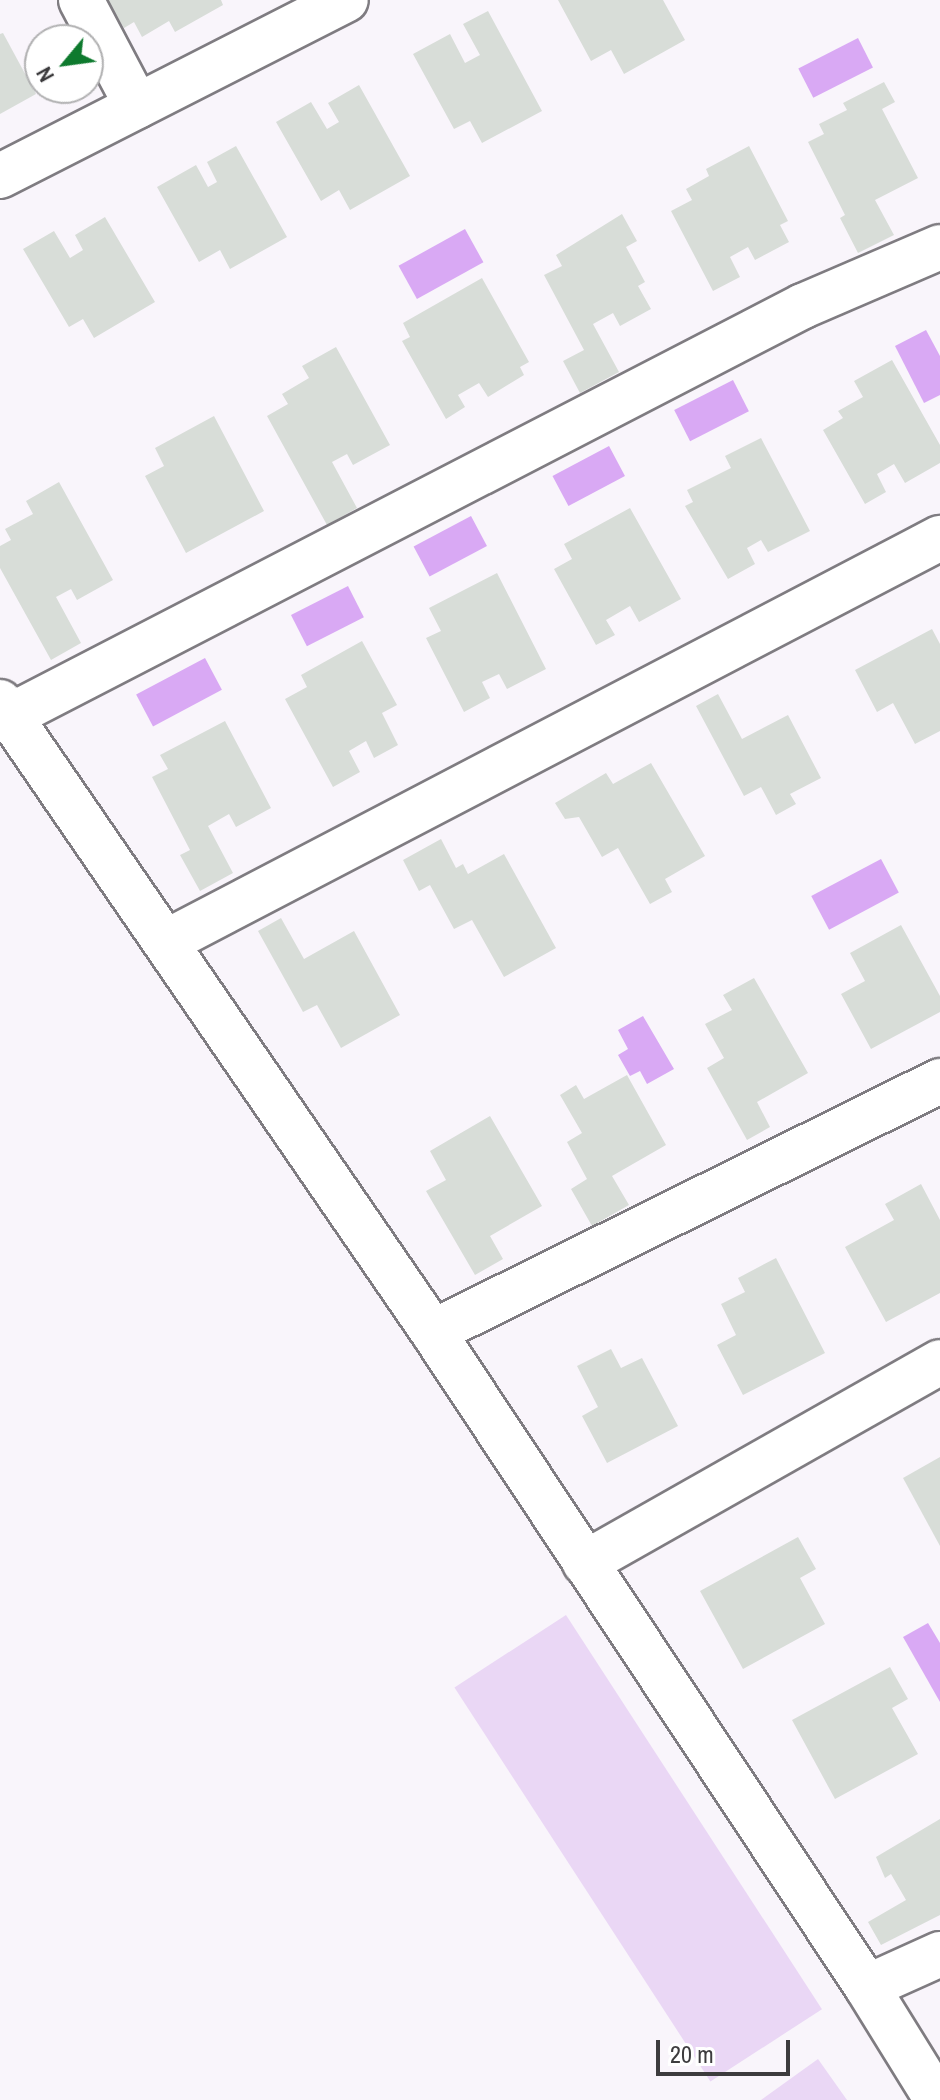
<!DOCTYPE html>
<style>
body{margin:0}
#map{position:relative;width:940px;height:2100px;overflow:hidden;background:#f9f5fb;font-family:"Archivo Narrow",sans-serif}
div>[style]{position:absolute}
[style*='--x']{left:calc(var(--x)*1px);top:calc(var(--y)*1px);width:calc(var(--w)*1px);rotate:calc(var(--a)*1deg)}
.green>*{inset:0;background:#ead7f5;transform-origin:0 0}
.water>*{inset:0;background:#d9a9f4;transform-origin:0 0}
.building>*{inset:0;background:#d8ddd8}
.roads{filter:drop-shadow(2px 0 #7f7c81) drop-shadow(-2px 0 #7f7c81) drop-shadow(0 2px #7f7c81) drop-shadow(0 -2px #7f7c81)}
.minor>*{height:44px;margin:-22px;padding:0 22px;transform-origin:22px;border-radius:22px;background:#fff}
span{translate:-50% -50%;white-space:nowrap;text-align:center;line-height:1.15;-webkit-text-stroke:6px #fff;paint-order:stroke}
.north{position:absolute;left:24px;top:24px;width:80px;height:80px;box-sizing:border-box;background:#fff;border:2px solid #b1b1b2;border-radius:50%;rotate:241deg;font-size:22px;font-weight:700;line-height:32px;text-align:center;color:#3d3c3e}
.north::after{content:'';display:block;margin:auto;width:28px;height:36px;background:#0e7a2e;clip-path:polygon(50% 0,100% 100%,50% 72%,0 100%)}
.scale{position:absolute;left:656px;top:2040px;width:134px;height:36px;box-sizing:border-box;border:4px solid #3d3c3e;border-top:0;padding-left:10px;font-size:24px;line-height:28px;white-space:nowrap;color:#3d3c3e;-webkit-text-stroke:6px #fff;paint-order:stroke}
</style>
<div id="map">
<div class="green">
<i style="left:566px;top:1615px;width:470px;height:133px;rotate:57deg"></i>
<i style="clip-path:polygon(818px 2059px,847px 2100px,761px 2100px)"></i>
</div>
<div class="water">
<i style="left:858px;top:38px;width:33px;height:67px;rotate:63deg"></i>
<i style="left:465px;top:229px;width:38px;height:76px;rotate:61deg"></i>
<i style="clip-path:polygon(926px 330px,940px 356px,940px 395px,924px 403px,895px 346px)"></i>
<i style="left:733px;top:380px;width:35px;height:66px;rotate:63deg"></i>
<i style="left:609px;top:446px;width:34px;height:64px;rotate:62deg"></i>
<i style="left:471px;top:516px;width:34px;height:65px;rotate:62deg"></i>
<i style="left:348px;top:586px;width:35px;height:64px;rotate:63deg"></i>
<i style="left:205px;top:658px;width:36px;height:78px;rotate:62deg"></i>
<i style="left:881px;top:859px;width:38px;height:79px;rotate:62deg"></i>
<i style="clip-path:polygon(643px 1016px,674px 1069px,647px 1084px,640px 1071px,630px 1076px,618px 1055px,628px 1049px,618px 1030px)"></i>
<i style="clip-path:polygon(928px 1623px,940px 1643px,940px 1702px,903px 1637px)"></i>
</div>
<div class="building">
<i style="clip-path:polygon(107px 0,221px 0,223px 5px,175px 32px,169px 21px,142px 37px,134px 22px,124px 28px)"></i>
<i style="clip-path:polygon(558px 0,663px 0,685px 40px,624px 74px,611px 50px,591px 61px)"></i>
<i style="clip-path:polygon(488px 11px,542px 111px,482px 143px,470px 121px,454px 129px,413px 54px,450px 34px,465px 63px,480px 55px,463px 24px)"></i>
<i style="clip-path:polygon(3px 33px,36px 94px,0 114px,0 34px)"></i>
<i style="clip-path:polygon(884px 82px,895px 102px,882px 109px,918px 178px,875px 200px,894px 235px,858px 253px,840px 218px,845px 215px,808px 142px,824px 134px,819px 124px,847px 110px,843px 103px)"></i>
<i style="clip-path:polygon(359px 85px,410px 176px,350px 210px,339px 190px,321px 201px,276px 122px,311px 102px,327px 129px,339px 122px,328px 103px)"></i>
<i style="clip-path:polygon(236px 146px,287px 237px,230px 269px,220px 250px,199px 262px,157px 187px,196px 165px,208px 187px,217px 182px,207px 162px)"></i>
<i style="clip-path:polygon(749px 146px,788px 221px,780px 225px,789px 242px,755px 260px,748px 247px,730px 257px,740px 277px,713px 291px,671px 211px,692px 200px,686px 189px,709px 176px,706px 169px)"></i>
<i style="clip-path:polygon(622px 214px,637px 241px,626px 247px,645px 282px,638px 286px,651px 309px,620px 326px,613px 313px,593px 324px,619px 372px,580px 393px,563px 361px,584px 350px,544px 275px,562px 266px,556px 255px)"></i>
<i style="clip-path:polygon(105px 217px,155px 302px,94px 338px,83px 319px,69px 327px,23px 249px,54px 231px,70px 258px,83px 250px,75px 235px)"></i>
<i style="clip-path:polygon(482px 278px,529px 362px,520px 367px,524px 375px,488px 397px,479px 383px,458px 395px,465px 407px,446px 419px,402px 341px,410px 337px,403px 323px)"></i>
<i style="clip-path:polygon(336px 347px,390px 445px,353px 465px,347px 454px,332px 462px,357px 508px,327px 525px,267px 416px,288px 404px,282px 394px,309px 378px,302px 366px)"></i>
<i style="clip-path:polygon(892px 360px,940px 445px,940px 463px,905px 483px,894px 464px,877px 474px,886px 492px,865px 504px,823px 430px,843px 418px,838px 411px,863px 397px,854px 381px)"></i>
<i style="clip-path:polygon(214px 416px,264px 511px,186px 553px,145px 476px,164px 466px,155px 448px)"></i>
<i style="clip-path:polygon(761px 438px,810px 531px,768px 552px,761px 540px,747px 548px,755px 564px,728px 579px,685px 506px,693px 502px,687px 490px,731px 468px,725px 456px)"></i>
<i style="clip-path:polygon(59px 482px,113px 580px,77px 600px,71px 589px,56px 597px,81px 643px,51px 660px,0 568px,0 546px,11px 540px,5px 529px,33px 514px,26px 501px)"></i>
<i style="clip-path:polygon(630px 508px,681px 599px,639px 622px,630px 606px,606px 620px,615px 635px,596px 645px,554px 569px,572px 559px,564px 544px)"></i>
<i style="clip-path:polygon(497px 573px,546px 669px,507px 689px,499px 674px,482px 682px,490px 698px,464px 712px,426px 638px,441px 631px,429px 608px)"></i>
<i style="clip-path:polygon(932px 629px,940px 644px,940px 731px,915px 744px,893px 703px,877px 712px,855px 670px)"></i>
<i style="clip-path:polygon(362px 641px,397px 705px,382px 713px,398px 745px,374px 758px,366px 741px,349px 751px,360px 772px,333px 787px,285px 699px,307px 687px,301px 675px)"></i>
<i style="clip-path:polygon(718px 694px,742px 739px,788px 715px,821px 778px,790px 794px,796px 804px,776px 815px,761px 787px,744px 796px,696px 706px)"></i>
<i style="clip-path:polygon(225px 721px,271px 808px,236px 827px,229px 814px,208px 826px,233px 873px,200px 891px,180px 855px,190px 850px,152px 777px,168px 769px,160px 755px)"></i>
<i style="clip-path:polygon(651px 763px,705px 856px,665px 879px,672px 892px,650px 904px,618px 848px,602px 857px,579px 817px,565px 819px,555px 803px,606px 773px,613px 784px)"></i>
<i style="clip-path:polygon(441px 839px,456px 868px,463px 864px,468px 874px,504px 854px,556px 948px,504px 977px,472px 920px,454px 929px,430px 885px,419px 891px,403px 860px)"></i>
<i style="clip-path:polygon(281px 918px,304px 959px,354px 931px,400px 1015px,341px 1048px,317px 1005px,303px 1012px,258px 931px)"></i>
<i style="clip-path:polygon(901px 925px,940px 996px,940px 1012px,871px 1049px,841px 994px,865px 981px,850px 953px)"></i>
<i style="clip-path:polygon(754px 978px,808px 1073px,757px 1102px,770px 1127px,747px 1140px,707px 1068px,724px 1058px,705px 1024px,732px 1010px,723px 995px)"></i>
<i style="clip-path:polygon(627px 1075px,666px 1145px,612px 1176px,629px 1205px,592px 1226px,571px 1189px,587px 1179px,567px 1142px,582px 1133px,560px 1095px,576px 1085px,584px 1099px)"></i>
<i style="clip-path:polygon(490px 1116px,542px 1206px,490px 1236px,503px 1259px,475px 1275px,426px 1191px,446px 1180px,430px 1151px)"></i>
<i style="clip-path:polygon(921px 1184px,940px 1220px,940px 1293px,886px 1322px,845px 1247px,894px 1220px,885px 1204px)"></i>
<i style="clip-path:polygon(776px 1258px,825px 1353px,743px 1395px,717px 1345px,736px 1335px,721px 1304px,745px 1292px,738px 1278px)"></i>
<i style="clip-path:polygon(611px 1349px,621px 1368px,642px 1358px,678px 1426px,607px 1463px,582px 1416px,598px 1407px,577px 1366px)"></i>
<i style="clip-path:polygon(940px 1457px,940px 1546px,903px 1478px)"></i>
<i style="clip-path:polygon(798px 1537px,816px 1569px,800px 1578px,825px 1624px,743px 1669px,700px 1591px)"></i>
<i style="clip-path:polygon(890px 1667px,908px 1699px,892px 1708px,918px 1754px,835px 1799px,792px 1720px)"></i>
<i style="clip-path:polygon(940px 1819px,940px 1915px,881px 1945px,868px 1922px,906px 1900px,891px 1874px,885px 1878px,876px 1857px)"></i>
</div>
<div class="roads">
<div class="minor">
<i style="--x:81;--y:0;--w:120;--a:62.2"></i>
<i style="--x:0;--y:176;--w:388;--a:-27"></i>
<i style="--x:0;--y:702;--w:764;--a:55.5"></i>
<i style="--x:433;--y:1332;--w:786;--a:56.47"></i>
<i style="--x:867;--y:1987;--w:133;--a:58.2"></i>
<i style="--x:10;--y:716;--w:893;--a:-27.34"></i>
<i style="--x:803;--y:306;--w:149;--a:-23.3"></i>
<i style="--x:168;--y:941;--w:871;--a:-27.57"></i>
<i style="--x:433;--y:1332;--w:566;--a:-26.34"></i>
<i style="--x:585;--y:1563;--w:408;--a:-29.5"></i>
<i style="--x:867;--y:1987;--w:80;--a:-24.3"></i>
</div>
</div>
<div class="north">N</div>
<div class="scale">20 m</div>
</div>
